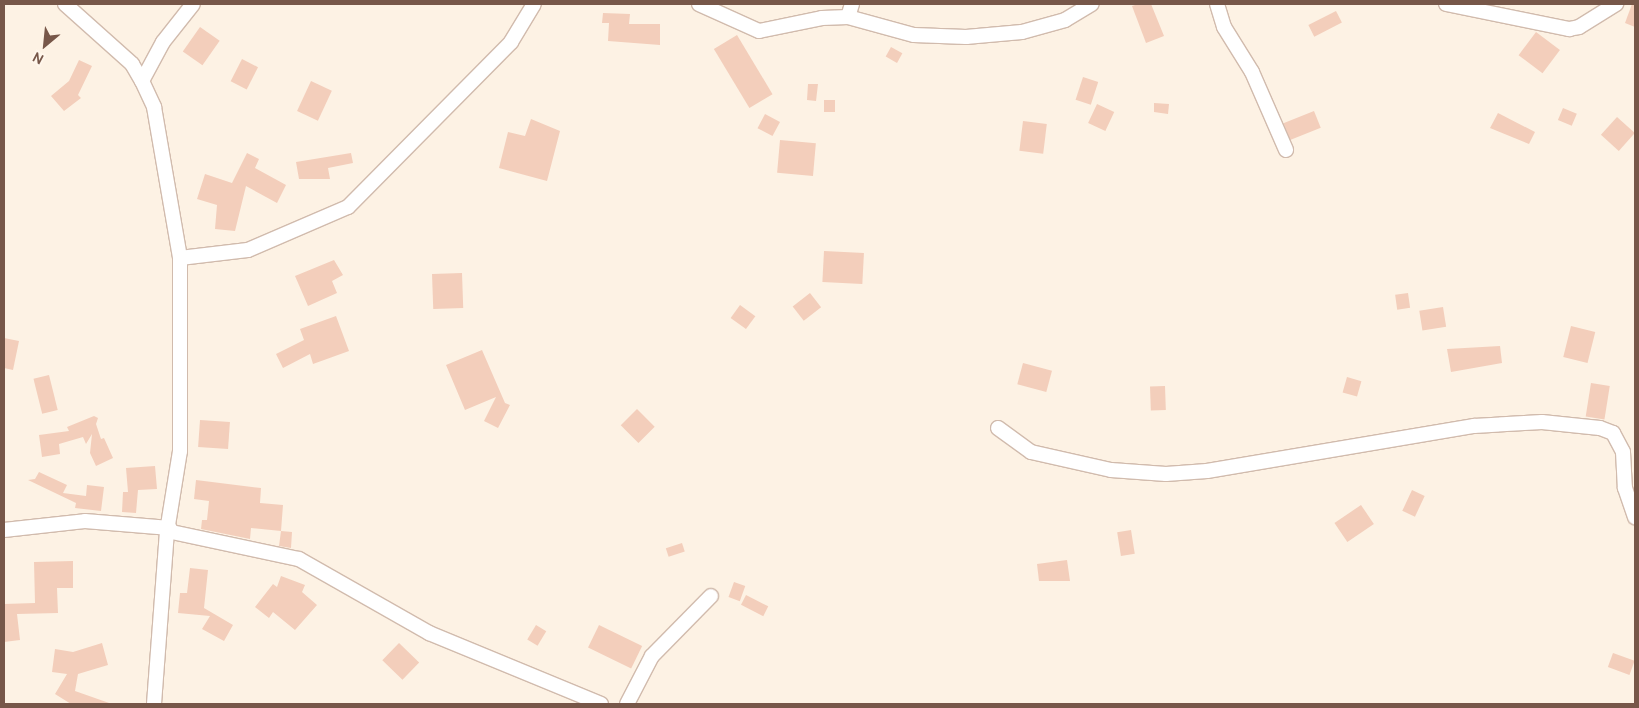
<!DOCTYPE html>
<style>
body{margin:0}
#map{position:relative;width:1639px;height:708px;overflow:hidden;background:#fdf2e4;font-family:Cabin,sans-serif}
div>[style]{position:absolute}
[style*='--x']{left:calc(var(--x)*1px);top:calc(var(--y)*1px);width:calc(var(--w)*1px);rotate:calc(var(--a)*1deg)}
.building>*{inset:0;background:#f3cebb;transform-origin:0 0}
.roads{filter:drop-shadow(1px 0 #d1bbad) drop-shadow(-1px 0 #d1bbad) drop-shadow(0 1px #d1bbad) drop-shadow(0 -1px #d1bbad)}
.minor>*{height:14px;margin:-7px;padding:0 7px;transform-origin:7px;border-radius:7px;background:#fff}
span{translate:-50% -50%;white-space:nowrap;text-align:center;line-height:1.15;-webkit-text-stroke:5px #fff6eb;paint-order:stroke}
.frame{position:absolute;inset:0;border:5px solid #775749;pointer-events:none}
.north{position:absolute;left:20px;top:20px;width:50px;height:50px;-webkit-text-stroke:4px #fff6eb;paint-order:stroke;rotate:208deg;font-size:14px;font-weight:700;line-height:20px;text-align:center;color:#775749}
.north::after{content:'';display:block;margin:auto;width:18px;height:22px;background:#775749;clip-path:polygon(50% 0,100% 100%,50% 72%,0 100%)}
</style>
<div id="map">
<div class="building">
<i style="clip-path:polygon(1138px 4px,1151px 4px,1164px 36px,1146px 43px,1132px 6px)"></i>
<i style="clip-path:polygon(1632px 4px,1635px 4px,1635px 27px,1625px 23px)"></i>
<i style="left:1336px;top:11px;width:13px;height:31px;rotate:63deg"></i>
<i style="clip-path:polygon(603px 13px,630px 14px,629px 24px,660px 24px,660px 45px,608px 41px,609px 23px,602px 23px)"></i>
<i style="left:200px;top:27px;width:24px;height:30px;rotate:35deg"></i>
<i style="left:1536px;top:32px;width:30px;height:29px;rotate:37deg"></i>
<i style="left:737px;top:35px;width:69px;height:27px;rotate:59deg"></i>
<i style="left:891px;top:47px;width:13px;height:11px;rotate:29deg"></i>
<i style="left:242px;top:59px;width:18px;height:25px;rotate:27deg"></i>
<i style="clip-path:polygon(79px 60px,92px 66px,78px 95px,81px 98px,64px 111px,51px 96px,69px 81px)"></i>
<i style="left:1083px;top:77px;width:16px;height:24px;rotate:18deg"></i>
<i style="left:311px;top:81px;width:23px;height:33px;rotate:25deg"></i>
<i style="clip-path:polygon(808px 84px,818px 84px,816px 101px,807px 100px)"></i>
<i style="left:824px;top:100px;width:11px;height:12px"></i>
<i style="clip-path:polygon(1154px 103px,1169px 104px,1168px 114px,1154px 112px)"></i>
<i style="left:1097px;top:104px;width:19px;height:21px;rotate:25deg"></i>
<i style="left:1563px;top:108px;width:15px;height:13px;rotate:23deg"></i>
<i style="left:1314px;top:111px;width:18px;height:33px;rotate:68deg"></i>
<i style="clip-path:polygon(1498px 113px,1535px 132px,1529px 144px,1490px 128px)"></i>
<i style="left:765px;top:114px;width:17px;height:16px;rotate:28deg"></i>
<i style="left:1617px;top:117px;width:24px;height:24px;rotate:42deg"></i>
<i style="clip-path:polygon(531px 119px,560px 131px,547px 181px,499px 168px,508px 132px,525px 136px)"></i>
<i style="left:1023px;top:121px;width:24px;height:30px;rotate:7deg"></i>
<i style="left:780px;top:140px;width:36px;height:33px;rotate:5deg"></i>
<i style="clip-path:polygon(247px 153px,259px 159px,255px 168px,286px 185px,277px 203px,246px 186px,235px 231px,215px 229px,217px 205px,197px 199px,205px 174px,232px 183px)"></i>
<i style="clip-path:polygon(351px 153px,353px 163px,328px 168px,330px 179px,299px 179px,296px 162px)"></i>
<i style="left:824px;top:251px;width:40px;height:31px;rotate:3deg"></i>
<i style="clip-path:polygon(334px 260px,343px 275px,332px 281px,337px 293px,308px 306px,295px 276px)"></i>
<i style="left:462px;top:273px;width:35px;height:30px;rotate:88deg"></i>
<i style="left:810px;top:293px;width:18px;height:22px;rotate:52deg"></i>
<i style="left:1408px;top:293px;width:15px;height:13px;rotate:82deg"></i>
<i style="left:740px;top:305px;width:19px;height:16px;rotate:36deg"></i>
<i style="left:1443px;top:307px;width:20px;height:24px;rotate:81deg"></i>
<i style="clip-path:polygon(336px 316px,349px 351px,313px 364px,310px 354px,283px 368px,276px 354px,304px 340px,300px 329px)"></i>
<i style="left:1571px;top:326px;width:25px;height:32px;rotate:14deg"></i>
<i style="clip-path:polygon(4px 338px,19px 341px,13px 370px,4px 368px)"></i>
<i style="clip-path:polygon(1500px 346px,1502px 363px,1451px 372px,1447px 349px)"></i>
<i style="clip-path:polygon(482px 350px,505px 403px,510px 405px,498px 428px,484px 421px,496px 397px,465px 410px,446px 365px)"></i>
<i style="left:1023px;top:363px;width:30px;height:22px;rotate:15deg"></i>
<i style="left:49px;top:375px;width:36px;height:16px;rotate:76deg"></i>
<i style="left:1347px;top:377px;width:15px;height:16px;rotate:16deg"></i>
<i style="left:1591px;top:383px;width:19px;height:34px;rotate:9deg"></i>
<i style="left:1165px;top:386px;width:24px;height:15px;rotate:88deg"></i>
<i style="left:637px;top:409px;width:25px;height:23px;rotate:45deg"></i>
<i style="clip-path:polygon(94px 416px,98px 418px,96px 424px,101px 439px,104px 438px,113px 458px,96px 466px,90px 453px,92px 434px,86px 444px,83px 437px,59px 444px,60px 454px,42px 457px,39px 435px,69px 431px,67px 427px)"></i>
<i style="left:200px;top:420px;width:30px;height:27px;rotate:4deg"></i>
<i style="clip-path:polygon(155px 466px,157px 489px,138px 490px,136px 513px,122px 512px,123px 492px,128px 492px,126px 468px)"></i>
<i style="clip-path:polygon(39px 472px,67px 485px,63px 493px,86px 496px,87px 485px,104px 487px,101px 511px,75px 508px,76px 503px,28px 480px,35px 479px)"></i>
<i style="clip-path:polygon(196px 480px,261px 488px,260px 503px,283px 505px,281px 531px,292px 532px,291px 548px,279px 546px,281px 531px,251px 528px,250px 539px,201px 529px,202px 520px,207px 520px,209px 501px,194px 499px)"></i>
<i style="left:1412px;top:490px;width:14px;height:23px;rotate:25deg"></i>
<i style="left:1361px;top:505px;width:23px;height:32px;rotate:56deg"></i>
<i style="left:1131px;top:530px;width:24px;height:14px;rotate:81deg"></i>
<i style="left:682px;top:543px;width:9px;height:17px;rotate:72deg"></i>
<i style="clip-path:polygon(1067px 560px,1070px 581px,1039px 581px,1037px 564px)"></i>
<i style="clip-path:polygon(73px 561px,73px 588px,57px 588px,58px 613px,17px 614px,20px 640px,4px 642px,4px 604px,35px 603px,34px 562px)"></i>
<i style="clip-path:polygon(190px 568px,208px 570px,204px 608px,233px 625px,224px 641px,202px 629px,210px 616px,178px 613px,180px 593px,187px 593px)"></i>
<i style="clip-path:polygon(281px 576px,305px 585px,302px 592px,317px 605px,295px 630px,273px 612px,269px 618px,255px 607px,273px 584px,277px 587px)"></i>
<i style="left:734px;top:582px;width:12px;height:16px;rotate:20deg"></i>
<i style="left:746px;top:595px;width:25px;height:11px;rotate:27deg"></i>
<i style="left:536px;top:625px;width:12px;height:17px;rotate:31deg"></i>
<i style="left:599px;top:625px;width:48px;height:25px;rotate:26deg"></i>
<i style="clip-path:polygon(102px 643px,108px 665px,78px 674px,75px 691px,112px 704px,71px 704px,55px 694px,67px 674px,52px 672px,55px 649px,73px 652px)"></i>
<i style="left:399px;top:643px;width:28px;height:24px;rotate:44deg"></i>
<i style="left:1613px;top:653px;width:23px;height:15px;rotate:20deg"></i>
</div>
<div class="roads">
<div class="minor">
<i style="--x:65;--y:4;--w:90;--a:41.8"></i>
<i style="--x:132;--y:64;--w:20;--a:60"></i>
<i style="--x:142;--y:81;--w:29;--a:65"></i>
<i style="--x:154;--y:107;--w:153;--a:80.2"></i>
<i style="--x:180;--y:258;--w:193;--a:90"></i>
<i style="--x:180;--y:451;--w:81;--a:99.2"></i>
<i style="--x:167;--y:531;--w:173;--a:94.3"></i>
<i style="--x:699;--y:4;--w:66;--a:24.2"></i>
<i style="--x:759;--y:31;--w:64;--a:-11.7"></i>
<i style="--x:822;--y:18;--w:26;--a:-2"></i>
<i style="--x:848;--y:17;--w:68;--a:15.3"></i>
<i style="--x:914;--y:35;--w:52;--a:2.2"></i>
<i style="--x:966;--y:37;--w:56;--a:-5.1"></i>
<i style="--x:1022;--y:32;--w:45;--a:-15.6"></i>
<i style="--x:1065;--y:20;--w:31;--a:-31"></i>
<i style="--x:1217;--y:4;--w:24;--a:73"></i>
<i style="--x:1224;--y:27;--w:53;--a:58.1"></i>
<i style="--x:1252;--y:72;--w:85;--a:66.4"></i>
<i style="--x:1446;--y:4;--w:126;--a:11.5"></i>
<i style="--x:1569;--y:29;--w:10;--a:-11"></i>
<i style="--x:1579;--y:27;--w:44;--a:-31.9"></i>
<i style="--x:848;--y:17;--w:14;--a:-73"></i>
<i style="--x:142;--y:81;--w:44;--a:-61.7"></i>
<i style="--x:163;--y:42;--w:48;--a:-51.7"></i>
<i style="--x:180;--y:258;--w:68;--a:-6.7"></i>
<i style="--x:248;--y:250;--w:109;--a:-23.3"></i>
<i style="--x:348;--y:207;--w:232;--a:-45.3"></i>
<i style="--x:511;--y:42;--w:44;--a:-58.8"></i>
<i style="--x:998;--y:428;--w:41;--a:36"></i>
<i style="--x:1031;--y:452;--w:82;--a:12.7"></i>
<i style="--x:1111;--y:470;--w:55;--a:4.2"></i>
<i style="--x:1166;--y:474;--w:41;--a:-4.2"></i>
<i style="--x:1207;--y:471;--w:271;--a:-9.6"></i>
<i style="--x:1474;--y:426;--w:68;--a:-3.4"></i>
<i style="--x:1542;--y:422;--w:58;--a:5.9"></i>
<i style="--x:1600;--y:428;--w:14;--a:21"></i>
<i style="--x:1613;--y:433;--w:21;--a:62"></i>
<i style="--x:1623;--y:452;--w:36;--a:87"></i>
<i style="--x:1625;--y:488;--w:31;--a:71"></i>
<i style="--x:4;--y:530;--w:81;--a:-6.3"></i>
<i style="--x:85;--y:521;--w:85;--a:4.7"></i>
<i style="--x:167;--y:531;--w:135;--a:12"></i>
<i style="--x:299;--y:559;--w:150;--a:29.6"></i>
<i style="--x:429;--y:633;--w:186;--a:22.4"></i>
<i style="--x:627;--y:704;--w:54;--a:-62.5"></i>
<i style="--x:652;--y:656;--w:84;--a:-45.5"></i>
</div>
</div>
<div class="frame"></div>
<div class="north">N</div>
</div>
